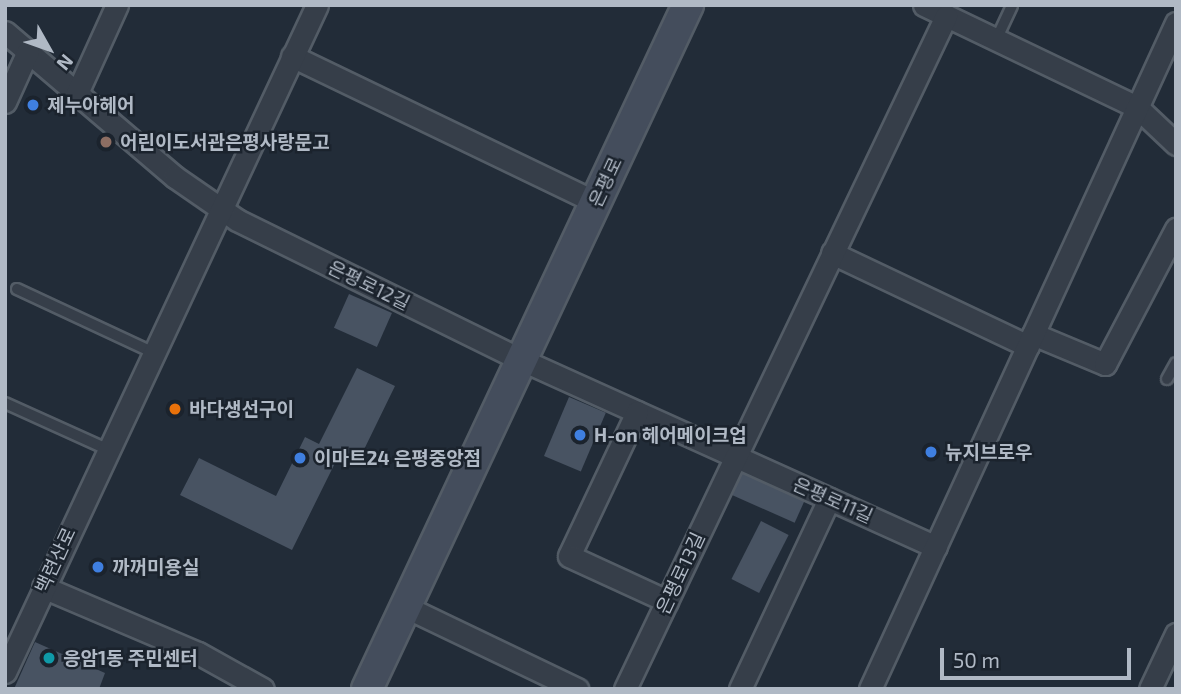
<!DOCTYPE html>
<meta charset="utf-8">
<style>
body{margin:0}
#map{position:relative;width:1181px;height:694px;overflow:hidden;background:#222c38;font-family:"Exo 2","Noto Sans KR",sans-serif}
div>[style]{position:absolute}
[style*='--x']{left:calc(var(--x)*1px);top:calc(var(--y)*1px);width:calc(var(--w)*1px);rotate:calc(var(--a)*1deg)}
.building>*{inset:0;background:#485362;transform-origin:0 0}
.roads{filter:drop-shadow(2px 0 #535c66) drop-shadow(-2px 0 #535c66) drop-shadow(0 2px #535c66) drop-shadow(0 -2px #535c66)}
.service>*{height:10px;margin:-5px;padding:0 5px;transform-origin:5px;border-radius:5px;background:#363e49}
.minor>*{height:21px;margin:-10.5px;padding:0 10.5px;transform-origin:10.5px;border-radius:10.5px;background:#363e49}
.secondary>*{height:30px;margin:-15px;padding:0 15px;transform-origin:15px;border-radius:15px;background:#444d5c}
.dots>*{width:19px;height:19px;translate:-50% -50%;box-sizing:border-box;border:4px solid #1b232d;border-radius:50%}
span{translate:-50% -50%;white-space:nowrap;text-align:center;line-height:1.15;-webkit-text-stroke:5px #1b232d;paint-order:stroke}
.poi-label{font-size:19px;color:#b0b9c5;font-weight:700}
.left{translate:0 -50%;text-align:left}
.street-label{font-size:19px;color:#b0b9c5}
.frame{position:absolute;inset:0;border:7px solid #b0b9c5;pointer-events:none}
.north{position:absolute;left:14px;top:14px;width:70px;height:70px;-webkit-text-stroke:5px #1b232d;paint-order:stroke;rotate:130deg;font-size:19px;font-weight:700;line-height:28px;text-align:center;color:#b0b9c5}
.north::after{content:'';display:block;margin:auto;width:24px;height:32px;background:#b0b9c5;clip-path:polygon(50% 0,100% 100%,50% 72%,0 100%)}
.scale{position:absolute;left:940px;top:648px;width:191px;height:32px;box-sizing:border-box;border:4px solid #b0b9c5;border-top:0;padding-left:9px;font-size:21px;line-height:24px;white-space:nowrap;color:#b0b9c5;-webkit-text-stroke:5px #1b232d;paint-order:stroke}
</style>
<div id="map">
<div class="building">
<i style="left:349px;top:294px;width:47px;height:37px;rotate:24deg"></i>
<i style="clip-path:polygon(357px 368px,395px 386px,356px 466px,338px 457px,292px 550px,180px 495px,199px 458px,276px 496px,305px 437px,319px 444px)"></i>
<i style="left:569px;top:397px;width:40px;height:64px;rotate:23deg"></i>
<i style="left:735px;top:470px;width:76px;height:24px;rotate:24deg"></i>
<i style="left:761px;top:521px;width:31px;height:65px;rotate:27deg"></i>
<i style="clip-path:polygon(35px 642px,105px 673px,99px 689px,14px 689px)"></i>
</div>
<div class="roads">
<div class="service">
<i style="--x:996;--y:40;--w:38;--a:-65"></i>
<i style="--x:17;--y:289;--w:149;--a:25"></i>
<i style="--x:1167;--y:379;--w:18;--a:-61"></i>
<i style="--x:5;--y:403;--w:112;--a:24.3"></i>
</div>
<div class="minor">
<i style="--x:924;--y:5;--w:236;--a:25.6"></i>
<i style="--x:1137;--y:107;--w:54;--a:43.5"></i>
<i style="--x:5;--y:32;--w:223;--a:40.5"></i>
<i style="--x:175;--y:177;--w:75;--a:34.7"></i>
<i style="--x:237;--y:220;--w:318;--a:26.2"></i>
<i style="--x:522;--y:360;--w:454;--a:24.3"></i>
<i style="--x:292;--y:56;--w:337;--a:25.7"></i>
<i style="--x:77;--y:93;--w:97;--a:-65.6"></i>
<i style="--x:5;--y:102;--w:56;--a:-65.7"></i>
<i style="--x:832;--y:253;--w:217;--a:25.4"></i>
<i style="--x:1033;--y:334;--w:78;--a:22.6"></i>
<i style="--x:1105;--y:364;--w:153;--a:-62.3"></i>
<i style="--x:637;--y:412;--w:159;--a:115.3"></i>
<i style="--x:569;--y:556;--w:108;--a:24.7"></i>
<i style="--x:43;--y:587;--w:168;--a:23.1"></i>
<i style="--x:198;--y:653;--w:74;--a:29"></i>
<i style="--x:406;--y:607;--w:190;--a:25.6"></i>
<i style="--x:5;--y:672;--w:736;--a:-64.93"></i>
<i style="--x:625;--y:689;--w:746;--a:-64.5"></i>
<i style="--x:740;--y:689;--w:210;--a:-64.9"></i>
<i style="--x:870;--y:689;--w:733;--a:-65.32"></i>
<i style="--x:1150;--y:689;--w:61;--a:-64.7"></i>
</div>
<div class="secondary">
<i style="--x:367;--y:689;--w:756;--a:-64.86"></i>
</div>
</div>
<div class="dots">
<i style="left:33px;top:105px;background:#3f7fe0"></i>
<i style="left:106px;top:142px;background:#8d6e63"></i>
<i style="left:175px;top:409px;background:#e8710a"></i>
<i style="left:580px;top:435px;background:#3f7fe0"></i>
<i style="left:931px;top:452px;background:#3f7fe0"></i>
<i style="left:300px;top:458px;background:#3f7fe0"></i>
<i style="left:98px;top:567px;background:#3f7fe0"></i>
<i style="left:49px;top:658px;background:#0f9aa8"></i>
</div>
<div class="poi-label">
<span class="left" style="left:47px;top:105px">제누아헤어</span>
<span class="left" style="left:120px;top:142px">어린이도서관은평사랑문고</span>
<span class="left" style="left:189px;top:409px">바다생선구이</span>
<span class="left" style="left:594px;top:435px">H-on 헤어메이크업</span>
<span class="left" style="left:945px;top:452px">뉴지브로우</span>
<span class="left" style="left:314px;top:458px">이마트24 은평중앙점</span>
<span class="left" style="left:112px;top:567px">까꺼미용실</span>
<span class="left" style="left:63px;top:658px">응암1동 주민센터</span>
</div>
<div class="street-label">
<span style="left:605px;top:182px;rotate:-65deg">은평로</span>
<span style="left:369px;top:285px;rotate:26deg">은평로12길</span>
<span style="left:833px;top:500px;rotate:24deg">은평로11길</span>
<span style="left:55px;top:560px;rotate:-65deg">백련산로</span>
<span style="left:680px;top:573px;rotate:-65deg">은평로13길</span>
</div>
<div class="frame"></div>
<div class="north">N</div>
<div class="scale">50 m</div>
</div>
